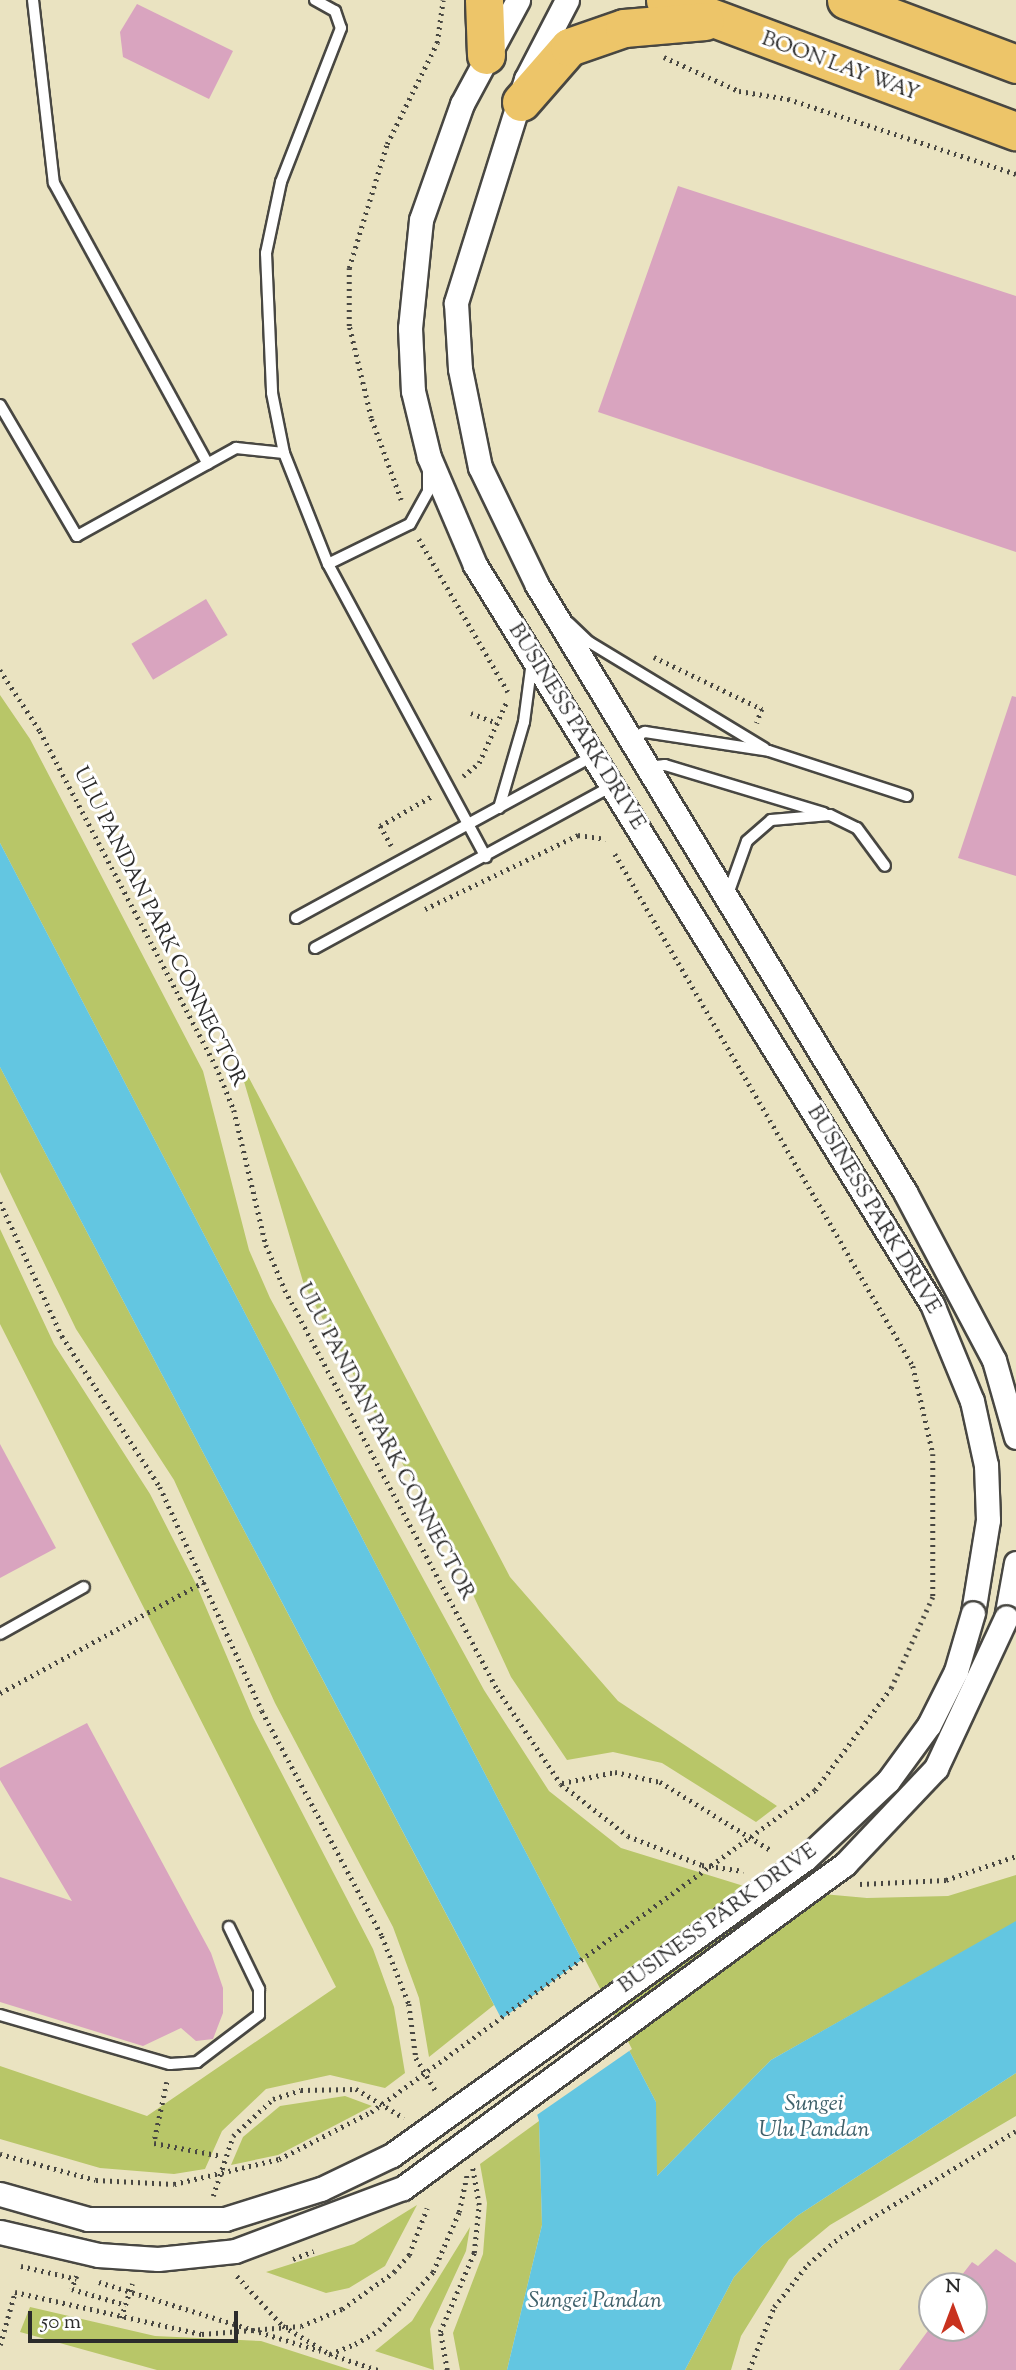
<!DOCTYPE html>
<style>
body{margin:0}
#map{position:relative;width:1016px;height:2370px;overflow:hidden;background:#eae3c1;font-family:"Sorts Mill Goudy",serif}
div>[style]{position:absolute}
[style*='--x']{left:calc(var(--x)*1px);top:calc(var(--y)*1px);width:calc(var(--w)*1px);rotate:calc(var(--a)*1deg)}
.green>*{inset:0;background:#b8c668}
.water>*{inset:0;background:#63c6e1}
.pier>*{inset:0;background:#eae3c1}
.building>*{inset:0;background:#d9a4bf;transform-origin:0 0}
.path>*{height:4.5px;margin-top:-2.25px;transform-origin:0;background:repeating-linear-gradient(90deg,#484742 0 2px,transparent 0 7px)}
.roads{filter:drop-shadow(2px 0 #484742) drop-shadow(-2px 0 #484742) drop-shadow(0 2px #484742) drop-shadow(0 -2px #484742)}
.service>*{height:10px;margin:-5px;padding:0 5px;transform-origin:5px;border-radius:5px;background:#fff}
.minor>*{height:23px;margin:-11.5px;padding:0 11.5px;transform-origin:11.5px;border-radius:11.5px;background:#fff}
.primary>*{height:37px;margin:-18.5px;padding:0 18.5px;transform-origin:18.5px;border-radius:18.5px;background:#edc569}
.path-bridge>*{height:4.5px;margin-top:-2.25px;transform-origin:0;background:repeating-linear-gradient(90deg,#484742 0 2px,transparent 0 7px)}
.bridges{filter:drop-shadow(2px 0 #484742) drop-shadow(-2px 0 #484742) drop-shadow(0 2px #484742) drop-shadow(0 -2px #484742)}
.minor-bridge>*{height:23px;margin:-11.5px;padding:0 11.5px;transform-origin:11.5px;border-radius:11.5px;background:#fff}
span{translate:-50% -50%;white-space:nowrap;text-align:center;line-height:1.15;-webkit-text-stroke:6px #fff;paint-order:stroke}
.street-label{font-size:21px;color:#2b2b2b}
.water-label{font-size:23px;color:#3f616b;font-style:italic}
.north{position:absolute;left:918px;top:2272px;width:70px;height:70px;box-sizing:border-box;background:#fff;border:2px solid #aaa;border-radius:50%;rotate:0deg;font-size:19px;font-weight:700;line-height:28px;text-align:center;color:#2b2b2b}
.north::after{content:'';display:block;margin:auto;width:24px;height:32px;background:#c8321e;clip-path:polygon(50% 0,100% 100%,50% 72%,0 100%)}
.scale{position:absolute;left:28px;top:2311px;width:210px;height:32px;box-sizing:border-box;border:4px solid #2b2b2b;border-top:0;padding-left:9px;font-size:21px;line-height:24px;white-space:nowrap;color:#2b2b2b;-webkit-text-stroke:5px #fff;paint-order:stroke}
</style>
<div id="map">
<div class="green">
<i style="clip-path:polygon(0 695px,30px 739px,203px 1071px,249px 1250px,270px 1298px,484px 1690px,549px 1791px,621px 1848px,747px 1887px,867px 1898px,948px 1896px,1016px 1875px,1016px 1922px,771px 2060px,656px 2177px,656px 2102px,0 843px)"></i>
<i style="clip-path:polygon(235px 1051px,510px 1577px,618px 1701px,777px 1806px,756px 1822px,662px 1763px,613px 1752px,567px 1760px,511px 1677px,463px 1573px,304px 1285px)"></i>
<i style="clip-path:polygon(0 1067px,494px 2005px,429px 2057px,419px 1998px,393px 1927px,275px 1703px,174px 1480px,76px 1329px,0 1172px)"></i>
<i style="clip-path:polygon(0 1229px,54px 1344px,150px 1494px,196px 1584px,253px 1718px,373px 1949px,394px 2007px,405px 2073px,385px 2088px,330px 2075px,266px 2089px,222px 2131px,205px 2169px,174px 2174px,100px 2168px,0 2139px,0 2066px,147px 2116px,336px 1987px,0 1324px)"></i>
<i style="clip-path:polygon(1016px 2073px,1016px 2116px,830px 2225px,789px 2259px,741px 2336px,731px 2370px,685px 2370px,734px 2277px,762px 2246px,797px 2216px)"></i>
<i style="clip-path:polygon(345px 2096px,372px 2106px,278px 2155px,231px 2165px,243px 2137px,280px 2106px)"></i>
<i style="clip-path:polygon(539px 2121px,542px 2225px,507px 2370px,460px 2370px,453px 2333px,483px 2254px,487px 2203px,480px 2164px)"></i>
<i style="clip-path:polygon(417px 2205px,385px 2266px,349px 2288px,326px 2293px,266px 2272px,354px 2244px)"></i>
<i style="clip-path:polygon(470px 2227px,466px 2251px,430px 2329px,434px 2370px,375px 2351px,412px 2321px)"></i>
<i style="clip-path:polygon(30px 2307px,155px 2336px,261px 2341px,351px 2370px,157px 2370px,20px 2332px)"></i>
</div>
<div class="water">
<i style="clip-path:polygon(0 843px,656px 2102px,657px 2176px,771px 2060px,1016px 1921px,1016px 2073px,797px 2216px,762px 2246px,734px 2277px,685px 2370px,507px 2370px,542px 2225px,539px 2121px,520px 2054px,0 1067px)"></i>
</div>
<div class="pier">
<i style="clip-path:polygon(584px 1958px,632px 2049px,534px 2117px,517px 2056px,499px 2021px)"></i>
</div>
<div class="building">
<i style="clip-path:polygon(137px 4px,233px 51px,209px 99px,123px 57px,120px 32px)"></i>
<i style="clip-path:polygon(678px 186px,1016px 296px,1016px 552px,598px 412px)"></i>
<i style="left:206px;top:599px;width:42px;height:87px;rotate:59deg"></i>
<i style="clip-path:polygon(1012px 696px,1016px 697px,1016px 876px,958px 858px)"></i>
<i style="clip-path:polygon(0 1444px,56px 1548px,0 1578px)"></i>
<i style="clip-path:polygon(87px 1723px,211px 1953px,223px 1988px,223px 2013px,213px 2039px,196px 2041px,181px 2028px,143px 2046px,0 2002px,0 1877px,72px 1901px,0 1780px,0 1768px)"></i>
<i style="clip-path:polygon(996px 2249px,1016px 2263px,1016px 2370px,899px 2370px,930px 2328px,974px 2328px,974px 2286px,958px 2280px,972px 2262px,978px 2266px)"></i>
</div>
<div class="path">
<i style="--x:664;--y:57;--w:82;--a:24.4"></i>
<i style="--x:739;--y:91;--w:50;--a:9.3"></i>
<i style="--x:788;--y:99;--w:240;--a:18.2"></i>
<i style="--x:401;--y:500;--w:87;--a:-110.1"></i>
<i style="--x:371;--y:418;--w:95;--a:-103.4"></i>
<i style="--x:349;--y:326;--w:58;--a:-90"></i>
<i style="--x:349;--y:268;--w:130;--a:-73"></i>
<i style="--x:387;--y:144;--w:113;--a:-63.7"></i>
<i style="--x:437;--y:43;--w:43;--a:-82.1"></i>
<i style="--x:419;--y:539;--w:177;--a:59.8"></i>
<i style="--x:654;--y:657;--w:120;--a:25.7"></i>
<i style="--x:762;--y:709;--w:15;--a:110"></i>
<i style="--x:0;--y:670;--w:73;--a:56.7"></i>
<i style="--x:40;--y:731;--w:378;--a:62.3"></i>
<i style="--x:216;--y:1066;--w:48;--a:67.8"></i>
<i style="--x:234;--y:1110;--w:139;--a:76.7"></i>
<i style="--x:266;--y:1245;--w:49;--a:67.1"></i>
<i style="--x:285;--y:1290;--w:453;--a:62"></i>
<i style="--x:498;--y:1690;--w:113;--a:56.2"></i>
<i style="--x:561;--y:1784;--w:85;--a:37.8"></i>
<i style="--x:628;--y:1836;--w:79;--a:21.4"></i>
<i style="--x:702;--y:1865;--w:42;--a:8.1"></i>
<i style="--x:471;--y:713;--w:28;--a:21"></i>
<i style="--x:463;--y:776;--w:21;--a:-39"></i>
<i style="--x:479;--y:763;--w:66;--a:-65.8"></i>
<i style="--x:391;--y:846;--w:23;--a:-119"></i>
<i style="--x:380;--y:826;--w:60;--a:-30"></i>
<i style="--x:615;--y:854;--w:592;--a:59.8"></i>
<i style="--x:913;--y:1366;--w:90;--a:77.2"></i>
<i style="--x:933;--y:1454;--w:142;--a:90"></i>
<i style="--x:425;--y:909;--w:170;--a:-25.8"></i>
<i style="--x:578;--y:835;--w:28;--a:8"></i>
<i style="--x:0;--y:1202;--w:148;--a:65.2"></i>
<i style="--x:62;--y:1336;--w:180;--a:57"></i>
<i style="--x:160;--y:1487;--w:246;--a:65.5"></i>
<i style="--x:262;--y:1711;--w:255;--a:61.9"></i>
<i style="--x:382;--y:1936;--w:73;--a:68.3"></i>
<i style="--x:409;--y:2004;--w:54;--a:82.6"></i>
<i style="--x:416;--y:2058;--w:41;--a:59"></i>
<i style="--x:0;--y:1693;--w:234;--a:-28.6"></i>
<i style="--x:562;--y:1783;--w:54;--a:-11.7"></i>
<i style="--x:615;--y:1772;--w:46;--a:12.5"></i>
<i style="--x:660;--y:1782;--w:132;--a:31.6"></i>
<i style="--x:860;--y:1884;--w:86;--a:-2.7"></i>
<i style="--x:946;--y:1880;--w:74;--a:-18.9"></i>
<i style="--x:167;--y:2082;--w:62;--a:102"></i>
<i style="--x:154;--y:2143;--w:69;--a:10.8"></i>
<i style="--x:213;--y:2196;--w:63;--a:-71.6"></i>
<i style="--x:233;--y:2136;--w:54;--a:-42.8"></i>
<i style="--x:273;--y:2099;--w:29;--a:-18"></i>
<i style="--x:301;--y:2090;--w:55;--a:-1"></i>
<i style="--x:356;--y:2089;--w:56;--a:31.1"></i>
<i style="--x:77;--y:2276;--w:14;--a:111"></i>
<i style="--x:72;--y:2289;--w:56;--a:16.5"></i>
<i style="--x:237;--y:2276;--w:68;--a:47.4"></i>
<i style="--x:283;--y:2326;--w:55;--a:30.8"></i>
<i style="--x:330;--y:2354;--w:27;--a:-22"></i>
<i style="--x:355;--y:2344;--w:28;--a:-30"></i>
<i style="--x:379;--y:2330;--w:79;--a:-47"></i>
<i style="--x:433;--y:2272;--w:65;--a:-66.6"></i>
<i style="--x:459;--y:2212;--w:40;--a:-78"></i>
<i style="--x:99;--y:2282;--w:232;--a:17.3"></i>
<i style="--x:329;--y:2354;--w:52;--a:18.1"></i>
<i style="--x:447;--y:2370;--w:39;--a:-100"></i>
<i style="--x:440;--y:2332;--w:86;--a:-66.7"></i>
<i style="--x:474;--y:2253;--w:48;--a:-84.1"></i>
<i style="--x:479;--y:2205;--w:40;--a:-100"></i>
<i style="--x:749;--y:2370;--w:68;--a:-68.4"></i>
<i style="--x:774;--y:2307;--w:55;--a:-51.7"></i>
<i style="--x:808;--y:2264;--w:42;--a:-40.2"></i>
<i style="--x:840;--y:2237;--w:205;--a:-31.1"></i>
</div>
<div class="roads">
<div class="service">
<i style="--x:33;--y:0;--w:184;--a:83.5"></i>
<i style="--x:54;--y:183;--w:320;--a:61.3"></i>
<i style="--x:315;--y:0;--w:23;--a:29"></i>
<i style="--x:335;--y:11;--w:18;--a:71"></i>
<i style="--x:341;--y:28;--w:165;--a:111.3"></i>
<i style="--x:281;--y:182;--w:73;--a:101.9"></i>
<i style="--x:266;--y:253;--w:140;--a:87.5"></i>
<i style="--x:272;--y:393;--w:61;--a:78.7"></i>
<i style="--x:284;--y:453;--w:119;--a:68.4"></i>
<i style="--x:328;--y:564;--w:333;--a:61.7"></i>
<i style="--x:0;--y:405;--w:152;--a:59.6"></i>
<i style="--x:77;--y:536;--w:182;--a:-29"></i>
<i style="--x:236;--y:448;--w:48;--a:5.9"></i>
<i style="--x:328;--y:564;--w:91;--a:-26"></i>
<i style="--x:410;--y:524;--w:38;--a:-61"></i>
<i style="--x:428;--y:491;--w:22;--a:-90"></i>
<i style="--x:569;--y:623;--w:28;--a:44"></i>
<i style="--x:589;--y:642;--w:205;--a:31.2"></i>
<i style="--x:629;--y:740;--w:18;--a:-27"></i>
<i style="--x:645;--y:732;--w:125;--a:8.7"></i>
<i style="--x:769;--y:751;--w:145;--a:18.1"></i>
<i style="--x:648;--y:767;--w:17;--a:-7"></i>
<i style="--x:665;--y:765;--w:166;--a:16.8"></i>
<i style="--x:499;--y:808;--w:90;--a:-73.8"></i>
<i style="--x:524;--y:722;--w:62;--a:-82.5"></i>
<i style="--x:728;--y:894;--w:56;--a:-70.3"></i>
<i style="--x:747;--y:841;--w:32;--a:-41"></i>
<i style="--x:771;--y:820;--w:59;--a:-4.8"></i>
<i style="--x:830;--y:815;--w:30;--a:26"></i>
<i style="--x:857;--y:828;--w:47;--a:53.6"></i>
<i style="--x:296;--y:918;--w:338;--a:-28.6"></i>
<i style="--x:315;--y:948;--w:338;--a:-28.6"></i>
<i style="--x:0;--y:1634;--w:96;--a:-29.2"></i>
<i style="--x:0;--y:2015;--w:177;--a:16.1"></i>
<i style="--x:170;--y:2064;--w:27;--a:-4"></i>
<i style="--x:197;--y:2062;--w:78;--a:-37.2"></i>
<i style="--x:259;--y:2015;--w:26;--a:-90"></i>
<i style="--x:259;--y:1989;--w:69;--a:-115.8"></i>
</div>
<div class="minor">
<i style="--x:518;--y:0;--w:118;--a:118.3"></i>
<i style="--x:462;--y:104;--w:123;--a:109.5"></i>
<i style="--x:421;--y:220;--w:109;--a:95.8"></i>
<i style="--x:410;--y:328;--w:63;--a:87.3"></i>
<i style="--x:413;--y:391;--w:68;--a:76.4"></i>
<i style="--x:429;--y:457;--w:117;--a:66.9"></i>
<i style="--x:475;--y:565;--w:869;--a:58.27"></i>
<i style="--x:932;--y:1304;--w:105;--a:67.6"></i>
<i style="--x:972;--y:1401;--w:66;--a:77.7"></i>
<i style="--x:986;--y:1465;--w:55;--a:87.9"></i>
<i style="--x:988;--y:1520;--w:94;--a:99.2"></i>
<i style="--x:567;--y:0;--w:89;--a:117.4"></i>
<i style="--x:526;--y:79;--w:235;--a:107.4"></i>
<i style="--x:456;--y:303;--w:66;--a:86.5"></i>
<i style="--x:460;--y:369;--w:100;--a:78.5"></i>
<i style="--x:480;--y:467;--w:131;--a:64.2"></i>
<i style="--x:537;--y:585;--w:710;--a:58.77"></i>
<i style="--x:905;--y:1192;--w:190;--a:62.1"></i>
<i style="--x:994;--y:1360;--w:80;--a:74.1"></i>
<i style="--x:1006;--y:1618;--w:56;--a:-79.7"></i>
</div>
<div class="primary">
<i style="--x:484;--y:0;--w:55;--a:87.9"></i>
<i style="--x:665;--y:0;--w:375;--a:20.5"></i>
<i style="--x:846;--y:0;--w:182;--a:20.6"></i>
<i style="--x:521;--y:102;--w:73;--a:-48.9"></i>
<i style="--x:569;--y:47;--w:58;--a:-19.1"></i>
<i style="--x:624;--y:28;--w:81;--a:-4.9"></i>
</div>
</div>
<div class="path-bridge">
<i style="--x:0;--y:2154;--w:99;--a:15.2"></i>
<i style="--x:96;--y:2180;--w:78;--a:2.9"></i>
<i style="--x:174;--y:2184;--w:108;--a:-13.4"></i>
<i style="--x:279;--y:2159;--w:103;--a:-27.1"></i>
<i style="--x:371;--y:2112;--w:548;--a:-35.95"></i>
<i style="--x:815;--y:1790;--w:127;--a:-53.3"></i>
<i style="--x:891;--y:1688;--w:101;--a:-65.5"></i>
<i style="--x:293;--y:2259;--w:22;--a:-21"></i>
<i style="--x:21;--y:2266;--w:57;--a:13.1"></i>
<i style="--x:121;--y:2318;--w:36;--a:-72"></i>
<i style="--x:0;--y:2345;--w:55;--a:-74.2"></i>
<i style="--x:15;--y:2292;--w:192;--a:12.7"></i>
<i style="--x:202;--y:2334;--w:99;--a:-4.6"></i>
<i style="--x:301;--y:2326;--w:44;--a:-22.5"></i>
<i style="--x:342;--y:2309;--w:64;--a:-35.4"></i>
<i style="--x:394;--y:2272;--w:23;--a:-49"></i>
<i style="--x:409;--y:2255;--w:50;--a:-69"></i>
</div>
<div class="bridges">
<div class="minor-bridge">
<i style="--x:0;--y:2194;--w:91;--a:15.9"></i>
<i style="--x:88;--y:2219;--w:137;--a:0"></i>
<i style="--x:225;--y:2219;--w:101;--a:-17.4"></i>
<i style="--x:321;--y:2189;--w:79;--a:-25.6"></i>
<i style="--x:392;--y:2155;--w:508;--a:-35.63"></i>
<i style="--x:805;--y:1859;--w:114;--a:-43.2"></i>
<i style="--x:888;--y:1781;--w:69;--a:-53.8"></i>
<i style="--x:929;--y:1725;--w:60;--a:-63.4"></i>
<i style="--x:956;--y:1671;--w:60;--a:-73.7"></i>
<i style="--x:0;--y:2232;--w:101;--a:13.2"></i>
<i style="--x:98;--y:2255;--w:60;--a:3.8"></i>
<i style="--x:158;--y:2259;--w:77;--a:-5.9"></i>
<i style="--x:235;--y:2251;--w:179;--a:-20.6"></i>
<i style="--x:403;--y:2188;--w:548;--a:-36.24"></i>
<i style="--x:845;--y:1864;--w:132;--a:-46.5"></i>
<i style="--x:936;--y:1768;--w:166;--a:-65"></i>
</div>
</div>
<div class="street-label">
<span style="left:840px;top:67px;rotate:20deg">BOON LAY WAY</span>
<span style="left:576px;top:727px;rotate:58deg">BUSINESS PARK DRIVE</span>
<span style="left:159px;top:927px;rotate:63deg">ULU PANDAN PARK CONNECTOR</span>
<span style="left:873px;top:1210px;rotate:59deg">BUSINESS PARK DRIVE</span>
<span style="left:385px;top:1442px;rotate:62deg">ULU PANDAN PARK CONNECTOR</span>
<span style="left:718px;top:1919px;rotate:-36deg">BUSINESS PARK DRIVE</span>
</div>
<div class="water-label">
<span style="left:814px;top:2118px">Sungei<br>Ulu Pandan</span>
<span style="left:595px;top:2302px">Sungei Pandan</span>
</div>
<div class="north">N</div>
<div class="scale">50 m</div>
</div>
